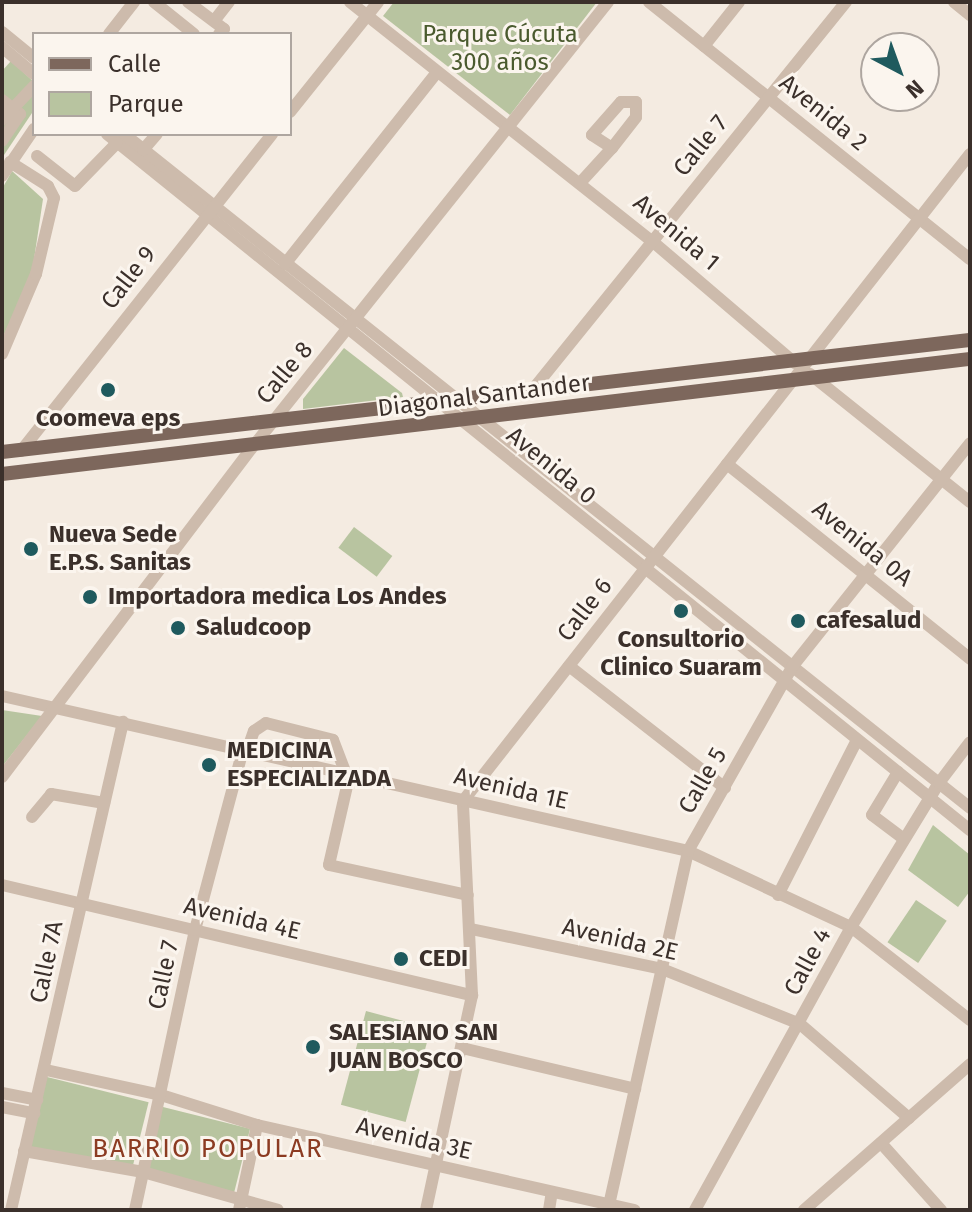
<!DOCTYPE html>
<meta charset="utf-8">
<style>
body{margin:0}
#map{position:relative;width:972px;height:1212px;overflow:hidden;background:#f4ebe1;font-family:"Fira Sans",sans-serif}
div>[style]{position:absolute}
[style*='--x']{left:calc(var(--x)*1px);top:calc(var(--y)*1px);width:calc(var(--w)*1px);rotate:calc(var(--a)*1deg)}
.green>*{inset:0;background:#b8c4a0;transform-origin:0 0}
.minor>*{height:12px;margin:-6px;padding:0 6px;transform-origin:6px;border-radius:6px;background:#cdbbac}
.major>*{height:14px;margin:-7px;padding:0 7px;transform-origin:7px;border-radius:7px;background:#7d675c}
.dots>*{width:22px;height:22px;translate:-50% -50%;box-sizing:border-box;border:4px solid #fbf5ee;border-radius:50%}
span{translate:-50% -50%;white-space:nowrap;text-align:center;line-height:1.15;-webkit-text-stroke:6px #fbf5ee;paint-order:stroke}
.park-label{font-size:24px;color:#4a5a2e}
.street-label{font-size:24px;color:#3b302b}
.poi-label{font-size:24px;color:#3b302b;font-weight:700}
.left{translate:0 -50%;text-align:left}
.neighbourhood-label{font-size:26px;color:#8c3b22;letter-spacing:2px}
.frame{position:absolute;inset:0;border:4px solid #3b302b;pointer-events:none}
.legend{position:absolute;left:32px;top:32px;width:260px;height:104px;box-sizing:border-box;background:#fbf5ee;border:2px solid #aea6a0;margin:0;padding:10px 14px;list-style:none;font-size:24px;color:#3b302b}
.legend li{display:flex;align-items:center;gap:16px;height:40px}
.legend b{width:40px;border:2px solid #aea6a0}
.north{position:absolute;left:860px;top:32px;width:80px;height:80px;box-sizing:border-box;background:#fbf5ee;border:2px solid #aea6a0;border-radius:50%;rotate:139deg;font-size:22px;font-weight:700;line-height:32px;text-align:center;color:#3b302b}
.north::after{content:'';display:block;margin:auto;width:28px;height:36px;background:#1f5a5e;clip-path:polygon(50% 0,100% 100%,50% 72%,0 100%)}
</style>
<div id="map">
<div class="green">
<i style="clip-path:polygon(394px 2px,597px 2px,510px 115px,383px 16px)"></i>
<i style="clip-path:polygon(11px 61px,34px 82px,34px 110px,2px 158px,2px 71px)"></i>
<i style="clip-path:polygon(12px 171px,43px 199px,32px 273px,4px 335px,2px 189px)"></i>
<i style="clip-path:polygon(344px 348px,402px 393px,403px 397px,303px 409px,303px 399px)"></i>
<i style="left:354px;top:527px;width:48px;height:26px;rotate:37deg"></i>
<i style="clip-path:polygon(2px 710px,42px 716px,2px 767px)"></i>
<i style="clip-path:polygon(933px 825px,970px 855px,970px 891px,958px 907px,908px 870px)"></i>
<i style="left:916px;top:900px;width:37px;height:51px;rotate:34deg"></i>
<i style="left:366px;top:1011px;width:67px;height:97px;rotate:15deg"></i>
<i style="left:39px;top:1075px;width:113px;height:74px;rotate:14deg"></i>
<i style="left:155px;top:1105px;width:98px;height:71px;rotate:14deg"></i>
</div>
<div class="minor">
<i style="--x:154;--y:2;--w:51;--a:38.7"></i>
<i style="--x:188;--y:2;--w:45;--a:36.9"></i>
<i style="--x:224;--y:29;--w:7;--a:135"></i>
<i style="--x:350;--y:2;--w:385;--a:38.4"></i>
<i style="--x:652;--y:241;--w:188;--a:40.5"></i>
<i style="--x:649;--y:2;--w:411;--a:38.7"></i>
<i style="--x:954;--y:2;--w:21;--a:39"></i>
<i style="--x:214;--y:21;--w:24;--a:-52"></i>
<i style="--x:2;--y:32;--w:41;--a:39.1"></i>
<i style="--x:109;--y:34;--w:41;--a:-52"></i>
<i style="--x:704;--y:46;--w:56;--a:-51.5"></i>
<i style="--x:2;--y:47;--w:42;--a:40.2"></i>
<i style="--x:2;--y:100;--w:23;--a:38"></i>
<i style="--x:20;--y:114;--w:32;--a:124"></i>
<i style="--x:290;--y:112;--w:141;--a:-51.3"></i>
<i style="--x:2;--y:120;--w:47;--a:-46.7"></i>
<i style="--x:107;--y:134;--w:1109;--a:38.89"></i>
<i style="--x:124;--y:134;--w:1082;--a:38.54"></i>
<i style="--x:143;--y:150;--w:21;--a:-49"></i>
<i style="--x:37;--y:156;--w:48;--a:38.3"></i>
<i style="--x:75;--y:186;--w:60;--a:-45.7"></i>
<i style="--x:2;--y:176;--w:57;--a:-55.8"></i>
<i style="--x:580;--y:183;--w:47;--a:-47.6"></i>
<i style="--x:612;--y:148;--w:39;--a:-52"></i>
<i style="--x:636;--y:117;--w:15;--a:-90"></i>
<i style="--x:636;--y:102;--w:15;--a:180"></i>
<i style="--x:621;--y:102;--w:44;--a:131.3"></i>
<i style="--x:592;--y:135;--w:24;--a:33"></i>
<i style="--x:285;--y:264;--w:245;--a:-51.6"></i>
<i style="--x:2;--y:354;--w:87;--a:-67"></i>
<i style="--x:36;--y:274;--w:78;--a:-76.7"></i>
<i style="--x:54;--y:198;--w:13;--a:-117"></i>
<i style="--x:48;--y:186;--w:45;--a:-147.7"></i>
<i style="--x:810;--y:374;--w:205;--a:38.7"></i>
<i style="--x:530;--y:393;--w:503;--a:-51.06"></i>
<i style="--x:21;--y:451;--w:404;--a:-51.6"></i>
<i style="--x:727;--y:464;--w:312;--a:38.7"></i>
<i style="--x:569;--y:666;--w:198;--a:38"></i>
<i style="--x:2;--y:696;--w:703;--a:12.73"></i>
<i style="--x:688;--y:851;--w:180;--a:25"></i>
<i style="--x:851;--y:927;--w:151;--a:38"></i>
<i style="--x:247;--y:751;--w:21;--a:-71"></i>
<i style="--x:254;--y:731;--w:14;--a:-34"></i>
<i style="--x:266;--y:723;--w:69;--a:14.2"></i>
<i style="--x:333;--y:740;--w:34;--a:69"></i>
<i style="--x:898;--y:772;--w:50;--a:121.2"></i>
<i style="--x:872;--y:815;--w:40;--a:37"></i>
<i style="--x:350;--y:773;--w:94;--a:102.9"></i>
<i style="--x:329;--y:865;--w:142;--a:12.2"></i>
<i style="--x:2;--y:777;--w:418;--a:-52.8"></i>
<i style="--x:255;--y:444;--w:566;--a:-51.39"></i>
<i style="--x:32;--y:817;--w:30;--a:-50"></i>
<i style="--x:51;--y:794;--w:54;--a:9.6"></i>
<i style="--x:2;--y:885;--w:483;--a:13.2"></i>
<i style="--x:778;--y:895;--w:174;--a:-63"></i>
<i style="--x:471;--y:929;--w:195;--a:11.8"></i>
<i style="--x:662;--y:969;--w:149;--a:21.7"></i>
<i style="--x:800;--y:1024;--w:144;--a:40.8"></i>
<i style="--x:462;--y:1048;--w:178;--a:13.3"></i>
<i style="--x:46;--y:1070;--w:118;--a:12.3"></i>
<i style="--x:161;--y:1095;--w:101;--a:17.4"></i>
<i style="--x:257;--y:1125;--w:387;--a:12.7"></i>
<i style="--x:2;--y:1093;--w:36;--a:11"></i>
<i style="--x:2;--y:1107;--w:33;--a:11"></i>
<i style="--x:881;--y:1143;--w:90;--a:48.2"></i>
<i style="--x:24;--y:1151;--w:121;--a:10"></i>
<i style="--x:143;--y:1172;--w:140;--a:15.7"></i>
<i style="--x:609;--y:1205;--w:363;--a:-77.4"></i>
<i style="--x:688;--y:851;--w:211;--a:-60.5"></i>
<i style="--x:792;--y:667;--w:286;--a:-51.5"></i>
<i style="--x:11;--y:1210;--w:501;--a:-77.07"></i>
<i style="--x:135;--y:1210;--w:286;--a:-77.9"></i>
<i style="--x:195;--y:930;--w:186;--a:-75.1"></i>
<i style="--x:239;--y:1210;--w:87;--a:-78"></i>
<i style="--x:426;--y:1210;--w:220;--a:-77.9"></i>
<i style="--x:472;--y:995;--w:194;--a:-92.7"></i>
<i style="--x:463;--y:801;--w:822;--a:-51.92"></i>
<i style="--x:549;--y:1210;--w:18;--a:-81"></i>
<i style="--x:695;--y:1210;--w:323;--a:-61.1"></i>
<i style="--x:851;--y:927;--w:169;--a:-58.6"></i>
<i style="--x:939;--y:783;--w:51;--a:-52.9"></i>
<i style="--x:804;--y:1210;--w:221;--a:-41.3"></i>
</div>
<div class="major">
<i style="--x:2;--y:452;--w:974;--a:-6.6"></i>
<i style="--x:2;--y:474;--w:975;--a:-6.78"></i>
</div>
<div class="dots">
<i style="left:108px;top:390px;background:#1f5a5e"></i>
<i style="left:31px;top:549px;background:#1f5a5e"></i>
<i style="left:90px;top:597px;background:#1f5a5e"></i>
<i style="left:681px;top:611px;background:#1f5a5e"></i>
<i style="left:798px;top:621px;background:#1f5a5e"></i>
<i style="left:178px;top:628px;background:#1f5a5e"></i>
<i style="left:209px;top:765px;background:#1f5a5e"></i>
<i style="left:401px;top:959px;background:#1f5a5e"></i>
<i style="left:313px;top:1047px;background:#1f5a5e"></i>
</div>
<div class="park-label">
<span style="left:500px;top:49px">Parque Cúcuta<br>300 años</span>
</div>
<div class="street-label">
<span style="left:823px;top:113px;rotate:39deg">Avenida 2</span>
<span style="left:701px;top:146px;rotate:-51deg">Calle 7</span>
<span style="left:676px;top:233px;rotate:40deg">Avenida 1</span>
<span style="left:129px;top:278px;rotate:-52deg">Calle 9</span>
<span style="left:285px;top:373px;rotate:-50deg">Calle 8</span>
<span style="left:484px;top:396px;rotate:-7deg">Diagonal Santander</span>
<span style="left:551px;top:466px;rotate:39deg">Avenida 0</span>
<span style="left:862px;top:544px;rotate:39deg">Avenida 0A</span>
<span style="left:585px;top:610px;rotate:-52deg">Calle 6</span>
<span style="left:703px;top:781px;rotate:-60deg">Calle 5</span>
<span style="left:511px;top:789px;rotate:13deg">Avenida 1E</span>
<span style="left:242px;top:919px;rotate:13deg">Avenida 4E</span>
<span style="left:620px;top:940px;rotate:13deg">Avenida 2E</span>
<span style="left:47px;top:962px;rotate:-78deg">Calle 7A</span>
<span style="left:808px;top:962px;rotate:-62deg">Calle 4</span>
<span style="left:164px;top:975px;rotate:-78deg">Calle 7</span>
<span style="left:414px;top:1139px;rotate:13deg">Avenida 3E</span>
</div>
<div class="poi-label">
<span style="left:108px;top:419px">Coomeva eps</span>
<span class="left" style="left:49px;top:549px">Nueva Sede<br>E.P.S. Sanitas</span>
<span class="left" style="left:108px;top:597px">Importadora medica Los Andes</span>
<span class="left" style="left:816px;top:621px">cafesalud</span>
<span class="left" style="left:196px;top:628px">Saludcoop</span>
<span style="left:681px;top:654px">Consultorio<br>Clinico Suaram</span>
<span class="left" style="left:227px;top:765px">MEDICINA<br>ESPECIALIZADA</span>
<span class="left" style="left:419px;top:959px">CEDI</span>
<span class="left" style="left:329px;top:1047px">SALESIANO SAN<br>JUAN BOSCO</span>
</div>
<div class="neighbourhood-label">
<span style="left:208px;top:1149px">BARRIO POPULAR</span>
</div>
<div class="frame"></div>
<ul class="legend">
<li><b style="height:10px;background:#7d675c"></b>Calle</li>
<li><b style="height:22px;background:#b8c4a0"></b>Parque</li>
</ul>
<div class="north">N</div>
</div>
